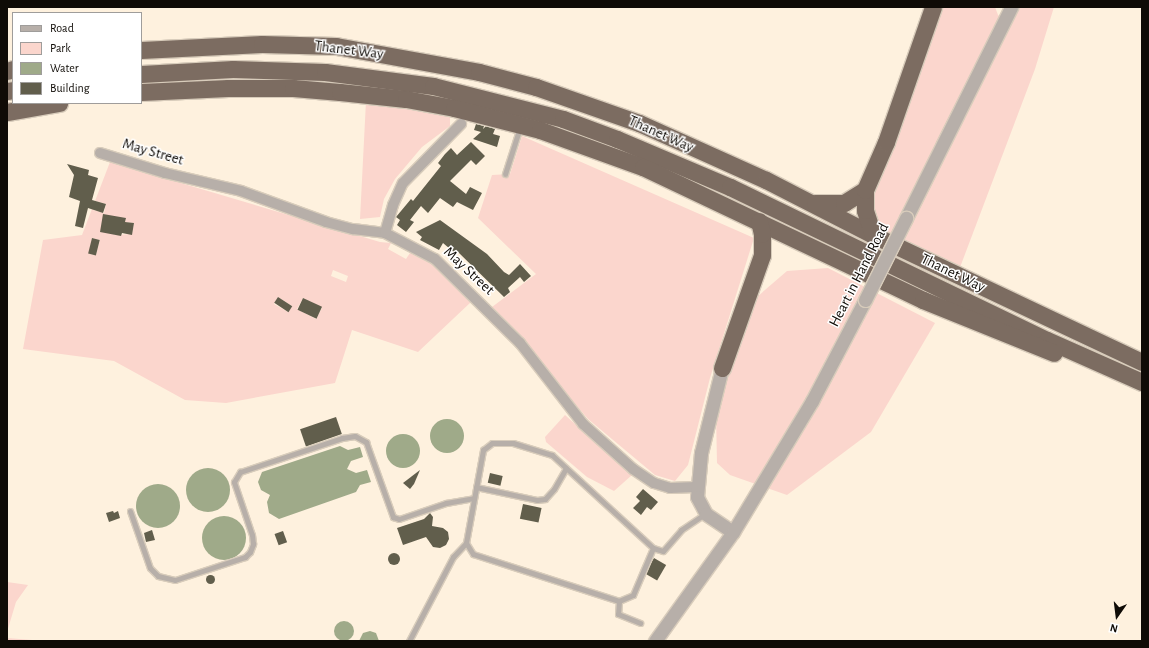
<!DOCTYPE html>
<style>
body{margin:0}
#map{position:relative;width:1149px;height:648px;overflow:hidden;background:#fef1de;font-family:"Alegreya Sans",sans-serif}
div>[style]{position:absolute}
[style*='--x']{left:calc(var(--x)*1px);top:calc(var(--y)*1px);width:calc(var(--w)*1px);rotate:calc(var(--a)*1deg)}
.green>*{inset:0;background:#fbd6cd}
.water>*{inset:0;background:#9faa89}
.round{border-radius:50%}
.building>*{inset:0;background:#615e4c;transform-origin:0 0}
.roads{filter:drop-shadow(1px 0 #d8ccbb) drop-shadow(-1px 0 #d8ccbb) drop-shadow(0 1px #d8ccbb) drop-shadow(0 -1px #d8ccbb)}
.service>*{height:5px;margin:-2.5px;padding:0 2.5px;transform-origin:2.5px;border-radius:2.5px;background:#b7afa9}
.minor>*{height:10px;margin:-5px;padding:0 5px;transform-origin:5px;border-radius:5px;background:#b7afa9}
.tertiary>*{height:13px;margin:-6.5px;padding:0 6.5px;transform-origin:6.5px;border-radius:6.5px;background:#b7afa9}
.trunk>*{height:17px;margin:-8.5px;padding:0 8.5px;transform-origin:8.5px;border-radius:8.5px;background:#7c6c61}
.bridges{filter:drop-shadow(1px 0 #d8ccbb) drop-shadow(-1px 0 #d8ccbb) drop-shadow(0 1px #d8ccbb) drop-shadow(0 -1px #d8ccbb)}
.tertiary-bridge>*{height:13px;margin:-6.5px;padding:0 6.5px;transform-origin:6.5px;border-radius:6.5px;background:#b7afa9}
span{translate:-50% -50%;white-space:nowrap;text-align:center;line-height:1.15;-webkit-text-stroke:3px #fff;paint-order:stroke}
.street-label{font-size:15px;color:#0f0b06}
.frame{position:absolute;inset:0;border:8px solid #0f0b06;pointer-events:none}
.legend{position:absolute;left:12px;top:12px;width:130px;height:92px;box-sizing:border-box;background:#fff;border:1px solid #9f9d9b;margin:0;padding:5px 7px;list-style:none;font-size:12px;color:#0f0b06}
.legend li{display:flex;align-items:center;gap:8px;height:20px}
.legend b{width:20px;border:1px solid #9f9d9b}
.north{position:absolute;left:1097px;top:596px;width:40px;height:40px;-webkit-text-stroke:3px #fff;paint-order:stroke;rotate:194deg;font-size:11px;font-weight:700;line-height:16px;text-align:center;color:#0f0b06}
.north::after{content:'';display:block;margin:auto;width:14px;height:18px;background:#0f0b06;clip-path:polygon(50% 0,100% 100%,50% 72%,0 100%)}
</style>
<div id="map">
<div class="green">
<i style="clip-path:polygon(941px 7px,995px 7px,998px 15px,1009px 23px,1017px 7px,1054px 7px,1035px 69px,959px 270px,872px 226px,870px 205px)"></i>
<i style="clip-path:polygon(366px 101px,450px 111px,450px 126px,422px 147px,395px 179px,384px 199px,380px 217px,360px 219px)"></i>
<i style="clip-path:polygon(522px 136px,754px 238px,710px 378px,688px 465px,675px 481px,655px 475px,588px 419px,492px 307px,536px 274px,478px 218px,492px 175px,510px 174px)"></i>
<i style="clip-path:polygon(evenodd,110px 162px,380px 242px,391px 243px,388px 249px,406px 259px,410px 253px,434px 265px,471px 302px,418px 352px,352px 330px,335px 383px,226px 403px,185px 400px,114px 361px,23px 349px,43px 240px,82px 235px,110px 162px,96px 201px,106px 204px,104px 213px,93px 210px,96px 201px,110px 162px,126px 218px,125px 222px,134px 223px,132px 234px,114px 235px,126px 218px,110px 162px,92px 238px,100px 240px,96px 255px,89px 254px,92px 238px,110px 162px,333px 270px,348px 276px,346px 282px,331px 276px,333px 270px,110px 162px,278px 297px,292px 306px,288px 312px,274px 304px,278px 297px,110px 162px,303px 298px,322px 308px,316px 319px,297px 309px,303px 298px)"></i>
<i style="clip-path:polygon(828px 268px,935px 323px,871px 432px,787px 495px,730px 475px,717px 463px,716px 414px,750px 303px,787px 271px)"></i>
<i style="clip-path:polygon(565px 415px,632px 475px,614px 491px,587px 477px,546px 442px,545px 437px)"></i>
<i style="clip-path:polygon(7px 582px,28px 585px,16px 602px,7px 632px)"></i>
<i style="clip-path:polygon(7px 638px,45px 641px,7px 641px)"></i>
</div>
<div class="water">
<i class="round" style="left:430px;top:419px;width:34px;height:34px"></i>
<i class="round" style="left:386px;top:434px;width:34px;height:34px"></i>
<i style="clip-path:polygon(340px 446px,348px 450px,360px 447px,363px 457px,351px 461px,347px 469px,356px 473px,367px 470px,371px 482px,360px 485px,356px 492px,279px 519px,269px 513px,267px 502px,270px 495px,261px 490px,258px 482px,262px 472px)"></i>
<i class="round" style="left:186px;top:468px;width:44px;height:44px"></i>
<i class="round" style="left:136px;top:484px;width:44px;height:44px"></i>
<i class="round" style="left:202px;top:516px;width:44px;height:44px"></i>
<i class="round" style="left:334px;top:621px;width:20px;height:20px"></i>
<i style="clip-path:polygon(370px 631px,376px 633px,379px 641px,359px 641px,363px 633px)"></i>
</div>
<div class="building">
<i style="clip-path:polygon(476px 124px,484px 126px,483px 129px,486px 126px,495px 129px,493px 134px,500px 136px,497px 147px,473px 139px,481px 132px,474px 130px)"></i>
<i style="clip-path:polygon(471px 142px,485px 156px,476px 165px,471px 160px,450px 181px,466px 194px,470px 187px,482px 193px,473px 210px,457px 202px,453px 207px,440px 198px,428px 213px,421px 206px,410px 220px,414px 222px,406px 232px,397px 225px,400px 220px,396px 217px,411px 199px,413px 201px,441px 166px,438px 163px,445px 154px,451px 148px,457px 155px)"></i>
<i style="clip-path:polygon(67px 164px,89px 170px,88px 175px,98px 178px,92px 200px,106px 204px,103px 213px,88px 208px,83px 228px,75px 226px,80px 201px,69px 197px,74px 175px)"></i>
<i style="clip-path:polygon(103px 214px,126px 218px,125px 222px,134px 223px,132px 235px,122px 233px,121px 236px,100px 232px)"></i>
<i style="clip-path:polygon(440px 220px,487px 254px,504px 272px,509px 275px,520px 264px,531px 276px,524px 282px,520px 277px,508px 288px,510px 292px,504px 297px,458px 252px,456px 254px,443px 243px,439px 250px,420px 240px,422px 237px,416px 232px)"></i>
<i style="left:92px;top:238px;width:8px;height:16px;rotate:14deg"></i>
<i style="left:278px;top:297px;width:17px;height:7px;rotate:33deg"></i>
<i style="left:303px;top:298px;width:21px;height:13px;rotate:25deg"></i>
<i style="left:336px;top:417px;width:18px;height:38px;rotate:71deg"></i>
<i style="clip-path:polygon(420px 470px,414px 484px,410px 489px,403px 483px)"></i>
<i style="left:490px;top:473px;width:13px;height:10px;rotate:13deg"></i>
<i style="clip-path:polygon(643px 489px,658px 502px,651px 510px,647px 507px,641px 515px,633px 508px,640px 501px,636px 497px)"></i>
<i style="left:523px;top:504px;width:19px;height:15px;rotate:12deg"></i>
<i style="clip-path:polygon(113px 511px,114px 513px,118px 511px,120px 518px,109px 522px,106px 513px)"></i>
<i style="clip-path:polygon(430px 513px,433px 517px,432px 526px,443px 528px,448px 532px,449px 539px,446px 545px,440px 548px,433px 547px,426px 537px,403px 545px,397px 528px,424px 519px)"></i>
<i style="clip-path:polygon(152px 530px,155px 540px,146px 542px,144px 533px)"></i>
<i style="left:283px;top:531px;width:12px;height:9px;rotate:70deg"></i>
<i class="round" style="left:388px;top:553px;width:12px;height:12px"></i>
<i style="left:654px;top:558px;width:14px;height:18px;rotate:30deg"></i>
<i class="round" style="left:205.5px;top:574.5px;width:9px;height:9px"></i>
</div>
<div class="roads">
<div class="service">
<i style="--x:505;--y:174;--w:49;--a:-72.3"></i>
<i style="--x:476;--y:487;--w:62;--a:12"></i>
<i style="--x:537;--y:500;--w:8;--a:-7"></i>
<i style="--x:545;--y:499;--w:13;--a:-48"></i>
<i style="--x:554;--y:489;--w:24;--a:-60"></i>
<i style="--x:130;--y:511;--w:60;--a:70.7"></i>
<i style="--x:150;--y:568;--w:11;--a:45"></i>
<i style="--x:158;--y:576;--w:17;--a:13"></i>
<i style="--x:175;--y:580;--w:74;--a:-18.2"></i>
<i style="--x:245;--y:557;--w:7;--a:-45"></i>
<i style="--x:250;--y:552;--w:9;--a:-69"></i>
<i style="--x:253;--y:544;--w:9;--a:-96"></i>
<i style="--x:252;--y:535;--w:56;--a:-108.8"></i>
<i style="--x:234;--y:482;--w:12;--a:-59"></i>
<i style="--x:240;--y:472;--w:108;--a:-18.4"></i>
<i style="--x:342;--y:438;--w:13;--a:-9"></i>
<i style="--x:355;--y:436;--w:13;--a:29"></i>
<i style="--x:366;--y:442;--w:80;--a:70.2"></i>
<i style="--x:393;--y:517;--w:6;--a:18"></i>
<i style="--x:399;--y:519;--w:50;--a:-18.8"></i>
<i style="--x:446;--y:503;--w:28;--a:-10"></i>
<i style="--x:653;--y:548;--w:51;--a:113.1"></i>
<i style="--x:633;--y:595;--w:15;--a:157"></i>
<i style="--x:619;--y:601;--w:153;--a:-162.2"></i>
<i style="--x:473;--y:554;--w:13;--a:-122"></i>
<i style="--x:466;--y:543;--w:95;--a:-79.6"></i>
<i style="--x:483;--y:450;--w:11;--a:-38"></i>
<i style="--x:492;--y:443;--w:21;--a:0"></i>
<i style="--x:513;--y:443;--w:41;--a:17.1"></i>
<i style="--x:552;--y:455;--w:137;--a:42.6"></i>
<i style="--x:653;--y:548;--w:10;--a:17"></i>
<i style="--x:663;--y:551;--w:28;--a:-49"></i>
<i style="--x:681;--y:530;--w:29;--a:-34"></i>
<i style="--x:619;--y:601;--w:13;--a:94"></i>
<i style="--x:618;--y:614;--w:24;--a:22"></i>
<i style="--x:409;--y:641;--w:95;--a:-62.4"></i>
<i style="--x:453;--y:557;--w:19;--a:-47"></i>
</div>
<div class="minor">
<i style="--x:100;--y:153;--w:68;--a:17.1"></i>
<i style="--x:165;--y:173;--w:78;--a:13.3"></i>
<i style="--x:241;--y:191;--w:90;--a:20"></i>
<i style="--x:326;--y:222;--w:28;--a:15"></i>
<i style="--x:353;--y:229;--w:32;--a:7"></i>
<i style="--x:385;--y:233;--w:56;--a:27.5"></i>
<i style="--x:435;--y:259;--w:120;--a:44.7"></i>
<i style="--x:520;--y:343;--w:103;--a:52.1"></i>
<i style="--x:583;--y:424;--w:67;--a:42"></i>
<i style="--x:633;--y:469;--w:25;--a:34"></i>
<i style="--x:654;--y:483;--w:17;--a:17"></i>
<i style="--x:670;--y:488;--w:26;--a:-2"></i>
<i style="--x:385;--y:233;--w:29;--a:-74"></i>
<i style="--x:393;--y:205;--w:24;--a:-66"></i>
<i style="--x:403;--y:183;--w:83;--a:-45.5"></i>
</div>
<div class="tertiary">
<i style="--x:906;--y:218;--w:236;--a:-63.5"></i>
<i style="--x:722;--y:368;--w:88;--a:103.9"></i>
<i style="--x:701;--y:453;--w:44;--a:95.2"></i>
<i style="--x:697;--y:497;--w:19;--a:62"></i>
<i style="--x:706;--y:514;--w:32;--a:34"></i>
<i style="--x:655;--y:641;--w:134;--a:-54.4"></i>
<i style="--x:733;--y:532;--w:153;--a:-58.9"></i>
<i style="--x:812;--y:401;--w:114;--a:-62.3"></i>
</div>
<div class="trunk">
<i style="--x:141;--y:50;--w:121;--a:-2.8"></i>
<i style="--x:262;--y:44;--w:74;--a:1.5"></i>
<i style="--x:336;--y:46;--w:145;--a:10.3"></i>
<i style="--x:479;--y:72;--w:59;--a:14.7"></i>
<i style="--x:536;--y:87;--w:109;--a:19.3"></i>
<i style="--x:639;--y:123;--w:139;--a:24.2"></i>
<i style="--x:766;--y:180;--w:120;--a:27.2"></i>
<i style="--x:873;--y:235;--w:297;--a:25.3"></i>
<i style="--x:7;--y:71;--w:6;--a:-18"></i>
<i style="--x:141;--y:74;--w:92;--a:-3.1"></i>
<i style="--x:233;--y:69;--w:92;--a:1.9"></i>
<i style="--x:325;--y:72;--w:109;--a:7.4"></i>
<i style="--x:433;--y:86;--w:134;--a:14.2"></i>
<i style="--x:563;--y:119;--w:58;--a:20.3"></i>
<i style="--x:617;--y:139;--w:123;--a:23"></i>
<i style="--x:730;--y:187;--w:352;--a:25.8"></i>
<i style="--x:1047;--y:340;--w:104;--a:23.9"></i>
<i style="--x:7;--y:91;--w:6;--a:-9"></i>
<i style="--x:141;--y:92;--w:87;--a:-2.6"></i>
<i style="--x:228;--y:88;--w:65;--a:0"></i>
<i style="--x:293;--y:88;--w:47;--a:4.9"></i>
<i style="--x:340;--y:92;--w:66;--a:6.1"></i>
<i style="--x:406;--y:99;--w:49;--a:10.6"></i>
<i style="--x:454;--y:108;--w:89;--a:14.3"></i>
<i style="--x:540;--y:130;--w:109;--a:19.8"></i>
<i style="--x:643;--y:167;--w:310;--a:25.4"></i>
<i style="--x:923;--y:300;--w:141;--a:22"></i>
<i style="--x:7;--y:112;--w:53;--a:-9.8"></i>
<i style="--x:815;--y:203;--w:29;--a:0"></i>
<i style="--x:844;--y:203;--w:25;--a:-32"></i>
<i style="--x:873;--y:235;--w:26;--a:-108"></i>
<i style="--x:865;--y:210;--w:20;--a:-90"></i>
<i style="--x:865;--y:190;--w:52;--a:-66.4"></i>
<i style="--x:886;--y:142;--w:143;--a:-70.8"></i>
<i style="--x:722;--y:368;--w:120;--a:-70.5"></i>
<i style="--x:762;--y:255;--w:21;--a:-90"></i>
<i style="--x:762;--y:234;--w:13;--a:-103"></i>
</div>
</div>
<div class="bridges">
<div class="tertiary-bridge">
<i style="--x:865;--y:300;--w:92;--a:-63.4"></i>
</div>
</div>
<div class="street-label">
<span style="left:349px;top:50px;rotate:7deg">Thanet Way</span>
<span style="left:661px;top:134px;rotate:24deg">Thanet Way</span>
<span style="left:153px;top:152px;rotate:16deg">May Street</span>
<span style="left:469px;top:271px;rotate:43deg">May Street</span>
<span style="left:953px;top:273px;rotate:26deg">Thanet Way</span>
<span style="left:859px;top:275px;rotate:-63deg">Heart in Hand Road</span>
</div>
<div class="frame"></div>
<ul class="legend">
<li><b style="height:5px;background:#b7afa9"></b>Road</li>
<li><b style="height:11px;background:#fbd6cd"></b>Park</li>
<li><b style="height:11px;background:#9faa89"></b>Water</li>
<li><b style="height:11px;background:#615e4c"></b>Building</li>
</ul>
<div class="north">N</div>
</div>
